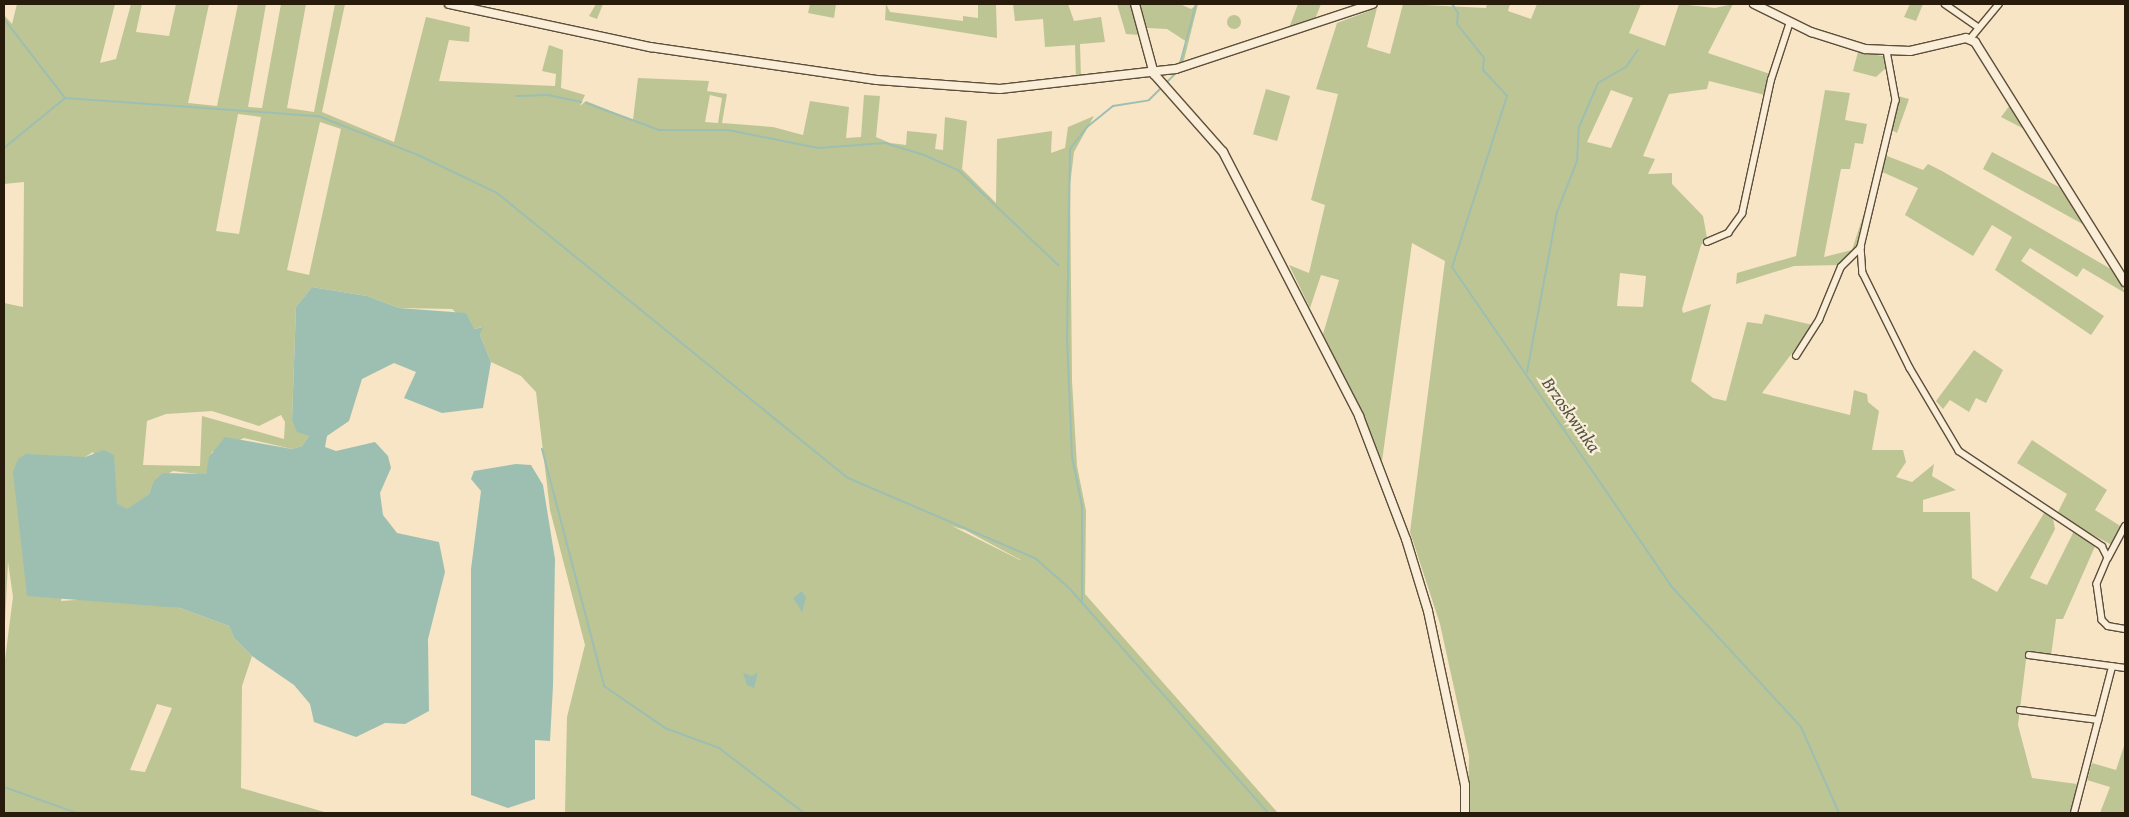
<!DOCTYPE html>
<style>
body{margin:0}
#map{position:relative;width:2129px;height:817px;overflow:hidden;background:#f7e5c5;font-family:"Gentium Book Plus",serif}
div>[style]{position:absolute}
[style*='--x']{left:calc(var(--x)*1px);top:calc(var(--y)*1px);width:calc(var(--w)*1px);rotate:calc(var(--a)*1deg)}
.green>*{inset:0;background:#bdc594;transform-origin:0 0}
.round{border-radius:50%}
.water>*{inset:0;background:#9dbfb2}
.stream>*{height:2px;margin:-1px;padding:0 1px;transform-origin:1px;border-radius:1px;background:#9dbfb2}
.roads{filter:drop-shadow(1px 0 #5c4e3a) drop-shadow(-1px 0 #5c4e3a) drop-shadow(0 1px #5c4e3a) drop-shadow(0 -1px #5c4e3a)}
.street>*{height:5.5px;margin:-2.75px;padding:0 2.75px;transform-origin:2.75px;border-radius:2.75px;background:#faeed9}
.secondary>*{height:8px;margin:-4px;padding:0 4px;transform-origin:4px;border-radius:4px;background:#faeed9}
span{translate:-50% -50%;white-space:nowrap;text-align:center;line-height:1.15;-webkit-text-stroke:4.5px #faeed9;paint-order:stroke}
.water-label{font-size:18px;color:#515445;font-style:italic}
.frame{position:absolute;inset:0;border:5px solid #281b0b;pointer-events:none}
</style>
<div id="map">
<div class="green">
<i style="clip-path:polygon(evenodd,17px 4px,115px 4px,100px 63px,116px 59px,131px 4px,142px 4px,136px 32px,169px 36px,176px 4px,209px 4px,188px 103px,217px 106px,238px 4px,266px 4px,248px 107px,262px 108px,281px 4px,306px 4px,287px 108px,314px 112px,335px 4px,345px 4px,322px 112px,394px 142px,426px 17px,470px 27px,469px 42px,449px 40px,439px 81px,555px 86px,556px 74px,542px 71px,549px 45px,563px 50px,561px 88px,585px 95px,580px 106px,586px 101px,633px 120px,638px 78px,709px 81px,707px 91px,727px 94px,722px 123px,773px 127px,803px 135px,810px 101px,849px 107px,846px 138px,861px 137px,864px 95px,880px 96px,876px 137px,890px 143px,906px 145px,907px 131px,937px 134px,935px 149px,943px 150px,945px 117px,967px 121px,962px 169px,996px 203px,997px 139px,1052px 131px,1051px 153px,1065px 148px,1068px 127px,1094px 116px,1074px 152px,1070px 185px,1072px 381px,1077px 466px,1086px 511px,1085px 594px,1278px 813px,565px 813px,567px 717px,585px 645px,550px 510px,536px 392px,521px 376px,491px 362px,480px 335px,482px 327px,474px 329px,452px 309px,399px 308px,367px 296px,312px 287px,296px 307px,292px 420px,309px 436px,302px 446px,292px 449px,244px 438px,212px 452px,206px 475px,173px 471px,153px 482px,149px 494px,127px 510px,117px 503px,93px 452px,85px 457px,61px 601px,104px 598px,180px 608px,229px 626px,234px 638px,252px 656px,242px 686px,241px 788px,328px 813px,4px 813px,4px 667px,13px 597px,8px 562px,4px 642px,4px 303px,23px 307px,24px 182px,4px 184px,4px 15px,12px 24px,17px 4px,710px 95px,722px 98px,718px 123px,705px 122px,710px 95px,17px 4px,238px 114px,261px 117px,239px 234px,216px 231px,238px 114px,17px 4px,320px 122px,341px 129px,309px 275px,287px 270px,320px 122px,17px 4px,212px 411px,259px 426px,281px 415px,285px 422px,284px 439px,202px 416px,200px 466px,143px 465px,147px 421px,166px 414px,212px 411px,17px 4px,952px 526px,965px 530px,1021px 560px,1020px 560px,952px 526px,17px 4px,157px 704px,172px 708px,145px 772px,130px 770px,157px 704px)"></i>
<i style="clip-path:polygon(596px 4px,603px 4px,597px 19px,589px 16px)"></i>
<i style="clip-path:polygon(810px 4px,836px 4px,834px 18px,808px 13px)"></i>
<i style="clip-path:polygon(886px 4px,890px 12px,963px 21px,963px 16px,978px 18px,978px 4px,996px 4px,997px 38px,885px 20px)"></i>
<i style="clip-path:polygon(1013px 4px,1068px 4px,1074px 21px,1101px 17px,1105px 42px,1080px 44px,1081px 78px,1076px 79px,1075px 45px,1045px 47px,1043px 19px,1015px 21px)"></i>
<i style="clip-path:polygon(1117px 4px,1131px 4px,1139px 35px,1126px 34px)"></i>
<i style="clip-path:polygon(1140px 4px,1180px 4px,1191px 9px,1198px 4px,1183px 64px,1178px 65px,1187px 42px,1167px 29px,1147px 28px)"></i>
<i style="clip-path:polygon(1298px 4px,1321px 4px,1315px 19px,1289px 28px)"></i>
<i style="clip-path:polygon(evenodd,1403px 4px,1486px 8px,1487px 4px,1510px 4px,1508px 11px,1531px 19px,1537px 4px,1641px 4px,1629px 33px,1665px 46px,1679px 4px,1715px 8px,1733px 4px,1708px 53px,1770px 74px,1765px 95px,1709px 81px,1707px 89px,1669px 94px,1643px 156px,1655px 159px,1648px 174px,1672px 173px,1672px 184px,1703px 216px,1707px 238px,1701px 245px,1682px 309px,1683px 313px,1711px 304px,1691px 381px,1713px 398px,1726px 401px,1747px 322px,1762px 324px,1765px 314px,1813px 325px,1762px 393px,1850px 415px,1854px 390px,1867px 394px,1868px 402px,1879px 411px,1872px 450px,1903px 450px,1906px 462px,1896px 477px,1912px 482px,1934px 464px,1932px 476px,1956px 490px,1923px 500px,1923px 512px,1970px 512px,1972px 578px,1997px 592px,2044px 513px,2053px 518px,2055px 529px,2030px 578px,2047px 585px,2074px 531px,2096px 544px,2063px 619px,2056px 619px,2051px 656px,2027px 652px,2018px 725px,2032px 778px,2077px 784px,2071px 813px,1468px 813px,1469px 756px,1440px 624px,1410px 532px,1445px 261px,1412px 243px,1382px 461px,1323px 334px,1339px 280px,1321px 275px,1310px 308px,1289px 265px,1309px 273px,1325px 205px,1311px 200px,1338px 94px,1316px 89px,1337px 23px,1377px 8px,1367px 47px,1390px 54px,1403px 4px,1611px 90px,1633px 98px,1611px 148px,1587px 142px,1611px 90px,1403px 4px,1620px 273px,1646px 276px,1643px 307px,1617px 306px,1620px 273px)"></i>
<i style="clip-path:polygon(1910px 4px,1923px 4px,1916px 21px,1904px 17px)"></i>
<i class="round" style="left:1227px;top:15px;width:14px;height:14px"></i>
<i style="clip-path:polygon(1858px 52px,1883px 56px,1887px 67px,1876px 77px,1853px 71px)"></i>
<i style="left:1266px;top:89px;width:25px;height:47px;rotate:16deg"></i>
<i style="clip-path:polygon(1825px 90px,1850px 93px,1845px 120px,1867px 124px,1863px 144px,1855px 143px,1850px 169px,1841px 169px,1824px 257px,1852px 250px,1864px 213px,1858px 245px,1839px 265px,1794px 266px,1736px 284px,1737px 273px,1796px 256px)"></i>
<i style="clip-path:polygon(1898px 96px,1909px 99px,1897px 133px,1892px 130px)"></i>
<i style="clip-path:polygon(2010px 105px,2026px 130px,2001px 117px)"></i>
<i style="clip-path:polygon(1992px 152px,2059px 187px,2086px 226px,1983px 169px)"></i>
<i style="clip-path:polygon(1882px 154px,1923px 170px,1928px 164px,1942px 171px,2116px 272px,2125px 293px,2083px 268px,2077px 277px,2030px 248px,2021px 261px,2104px 316px,2091px 335px,1995px 270px,2012px 237px,1992px 225px,1973px 256px,1905px 215px,1918px 188px,1878px 170px)"></i>
<i style="clip-path:polygon(1974px 350px,2003px 370px,1986px 403px,1976px 398px,1969px 412px,1950px 400px,1943px 409px,1936px 401px)"></i>
<i style="clip-path:polygon(2032px 440px,2107px 490px,2095px 510px,2122px 527px,2112px 545px,2056px 516px,2067px 494px,2017px 463px)"></i>
<i style="clip-path:polygon(2125px 743px,2125px 813px,2100px 813px,2110px 787px,2087px 780px,2092px 763px,2116px 770px)"></i>
</div>
<div class="water">
<i style="clip-path:polygon(312px 287px,367px 296px,399px 308px,466px 313px,474px 329px,483px 327px,480px 335px,491px 362px,483px 408px,442px 413px,404px 398px,416px 372px,394px 363px,362px 379px,349px 421px,327px 436px,325px 447px,336px 451px,375px 442px,388px 456px,391px 468px,380px 493px,383px 515px,397px 533px,439px 542px,445px 572px,428px 639px,429px 711px,405px 724px,385px 723px,356px 737px,314px 722px,310px 704px,294px 685px,252px 656px,234px 638px,229px 626px,180px 608px,27px 596px,13px 472px,18px 459px,26px 454px,85px 457px,104px 450px,114px 455px,117px 503px,127px 509px,149px 494px,153px 482px,163px 473px,206px 474px,209px 457px,225px 437px,292px 449px,302px 446px,309px 436px,297px 432px,292px 420px,296px 307px)"></i>
<i style="clip-path:polygon(516px 464px,531px 465px,543px 485px,555px 559px,553px 686px,550px 741px,535px 740px,535px 799px,508px 808px,471px 795px,471px 569px,481px 491px,471px 479px,474px 471px)"></i>
<i style="clip-path:polygon(802px 591px,806px 598px,802px 612px,793px 598px)"></i>
<i style="clip-path:polygon(758px 672px,754px 688px,747px 685px,743px 673px,752px 676px)"></i>
</div>
<div class="stream">
<i style="--x:1452;--y:4;--w:11;--a:56"></i>
<i style="--x:1458;--y:13;--w:11;--a:95"></i>
<i style="--x:1457;--y:24;--w:43;--a:51.5"></i>
<i style="--x:1484;--y:58;--w:12;--a:95"></i>
<i style="--x:1483;--y:70;--w:35;--a:47"></i>
<i style="--x:1507;--y:96;--w:180;--a:107.8"></i>
<i style="--x:1452;--y:267;--w:387;--a:55.5"></i>
<i style="--x:1671;--y:586;--w:192;--a:47.3"></i>
<i style="--x:1801;--y:727;--w:94;--a:66.2"></i>
<i style="--x:4;--y:19;--w:100;--a:52.3"></i>
<i style="--x:1180;--y:64;--w:62;--a:-75.1"></i>
<i style="--x:1166;--y:83;--w:14;--a:-45"></i>
<i style="--x:516;--y:96;--w:32;--a:-2"></i>
<i style="--x:548;--y:95;--w:34;--a:12"></i>
<i style="--x:586;--y:103;--w:78;--a:20.3"></i>
<i style="--x:659;--y:130;--w:69;--a:0"></i>
<i style="--x:728;--y:130;--w:92;--a:11.3"></i>
<i style="--x:818;--y:148;--w:67;--a:-4.3"></i>
<i style="--x:885;--y:143;--w:41;--a:17.1"></i>
<i style="--x:924;--y:155;--w:37;--a:24"></i>
<i style="--x:958;--y:170;--w:138;--a:43.5"></i>
<i style="--x:4;--y:148;--w:79;--a:-39.3"></i>
<i style="--x:65;--y:98;--w:254;--a:4.1"></i>
<i style="--x:318;--y:116;--w:107;--a:21.3"></i>
<i style="--x:418;--y:155;--w:88;--a:25.7"></i>
<i style="--x:497;--y:193;--w:452;--a:39.1"></i>
<i style="--x:848;--y:478;--w:203;--a:23.2"></i>
<i style="--x:1035;--y:558;--w:45;--a:41.4"></i>
<i style="--x:1527;--y:372;--w:163;--a:-79.4"></i>
<i style="--x:1557;--y:212;--w:55;--a:-68.6"></i>
<i style="--x:1577;--y:161;--w:34;--a:-87"></i>
<i style="--x:1579;--y:127;--w:48;--a:-66.6"></i>
<i style="--x:1598;--y:83;--w:32;--a:-30"></i>
<i style="--x:1626;--y:67;--w:21;--a:-55"></i>
<i style="--x:542;--y:449;--w:245;--a:75.3"></i>
<i style="--x:604;--y:686;--w:74;--a:34.5"></i>
<i style="--x:665;--y:728;--w:58;--a:20.3"></i>
<i style="--x:719;--y:748;--w:107;--a:37.4"></i>
<i style="--x:1070;--y:589;--w:299;--a:48.5"></i>
<i style="--x:1082;--y:601;--w:95;--a:-90"></i>
<i style="--x:1082;--y:506;--w:50;--a:-101.5"></i>
<i style="--x:1072;--y:457;--w:117;--a:-92.4"></i>
<i style="--x:1067;--y:340;--w:191;--a:-89.1"></i>
<i style="--x:1070;--y:149;--w:28;--a:-52"></i>
<i style="--x:1087;--y:127;--w:33;--a:-39"></i>
<i style="--x:1113;--y:106;--w:36;--a:-9"></i>
<i style="--x:1149;--y:100;--w:17;--a:-45"></i>
<i style="--x:4;--y:787;--w:77;--a:19.6"></i>
</div>
<div class="roads">
<div class="street">
<i style="--x:1945;--y:4;--w:40;--a:34.9"></i>
<i style="--x:1970;--y:39;--w:45;--a:-50.4"></i>
<i style="--x:1887;--y:51;--w:50;--a:79.6"></i>
<i style="--x:1896;--y:100;--w:151;--a:103.4"></i>
<i style="--x:1861;--y:247;--w:26;--a:86"></i>
<i style="--x:1863;--y:273;--w:106;--a:63.7"></i>
<i style="--x:1910;--y:368;--w:96;--a:59.4"></i>
<i style="--x:1959;--y:451;--w:172;--a:33.6"></i>
<i style="--x:2102;--y:546;--w:13;--a:63"></i>
<i style="--x:2108;--y:558;--w:28;--a:113"></i>
<i style="--x:2097;--y:584;--w:36;--a:82"></i>
<i style="--x:2102;--y:620;--w:8;--a:45"></i>
<i style="--x:2108;--y:626;--w:17;--a:10"></i>
<i style="--x:1707;--y:242;--w:23;--a:-23"></i>
<i style="--x:1728;--y:233;--w:24;--a:-54"></i>
<i style="--x:1742;--y:214;--w:137;--a:-77.8"></i>
<i style="--x:1771;--y:80;--w:61;--a:-71.9"></i>
<i style="--x:1796;--y:356;--w:43;--a:-57.4"></i>
<i style="--x:1819;--y:320;--w:57;--a:-67.5"></i>
<i style="--x:1841;--y:267;--w:28;--a:-45"></i>
<i style="--x:2108;--y:558;--w:36;--a:-62"></i>
<i style="--x:2029;--y:655;--w:97;--a:7.7"></i>
<i style="--x:2020;--y:710;--w:79;--a:7.3"></i>
<i style="--x:2074;--y:813;--w:151;--a:-75.4"></i>
</div>
<div class="secondary">
<i style="--x:449;--y:4;--w:206;--a:12.1"></i>
<i style="--x:650;--y:47;--w:229;--a:8.3"></i>
<i style="--x:877;--y:80;--w:123;--a:4.2"></i>
<i style="--x:1000;--y:89;--w:177;--a:-6.5"></i>
<i style="--x:1176;--y:69;--w:207;--a:-18.3"></i>
<i style="--x:1135;--y:4;--w:73;--a:74.8"></i>
<i style="--x:1154;--y:74;--w:104;--a:48.5"></i>
<i style="--x:1223;--y:152;--w:297;--a:62.7"></i>
<i style="--x:1359;--y:416;--w:132;--a:69.1"></i>
<i style="--x:1406;--y:539;--w:75;--a:73"></i>
<i style="--x:1428;--y:611;--w:178;--a:78"></i>
<i style="--x:1465;--y:785;--w:28;--a:90"></i>
<i style="--x:1754;--y:4;--w:64;--a:26.2"></i>
<i style="--x:1811;--y:32;--w:57;--a:17.5"></i>
<i style="--x:1865;--y:49;--w:45;--a:2.5"></i>
<i style="--x:1910;--y:51;--w:57;--a:-13.1"></i>
<i style="--x:1966;--y:38;--w:10;--a:24"></i>
<i style="--x:1975;--y:42;--w:283;--a:58"></i>
</div>
</div>
<div class="water-label">
<span style="left:1571px;top:415px;rotate:55deg">Brzoskwinka</span>
</div>
<div class="frame"></div>
</div>
